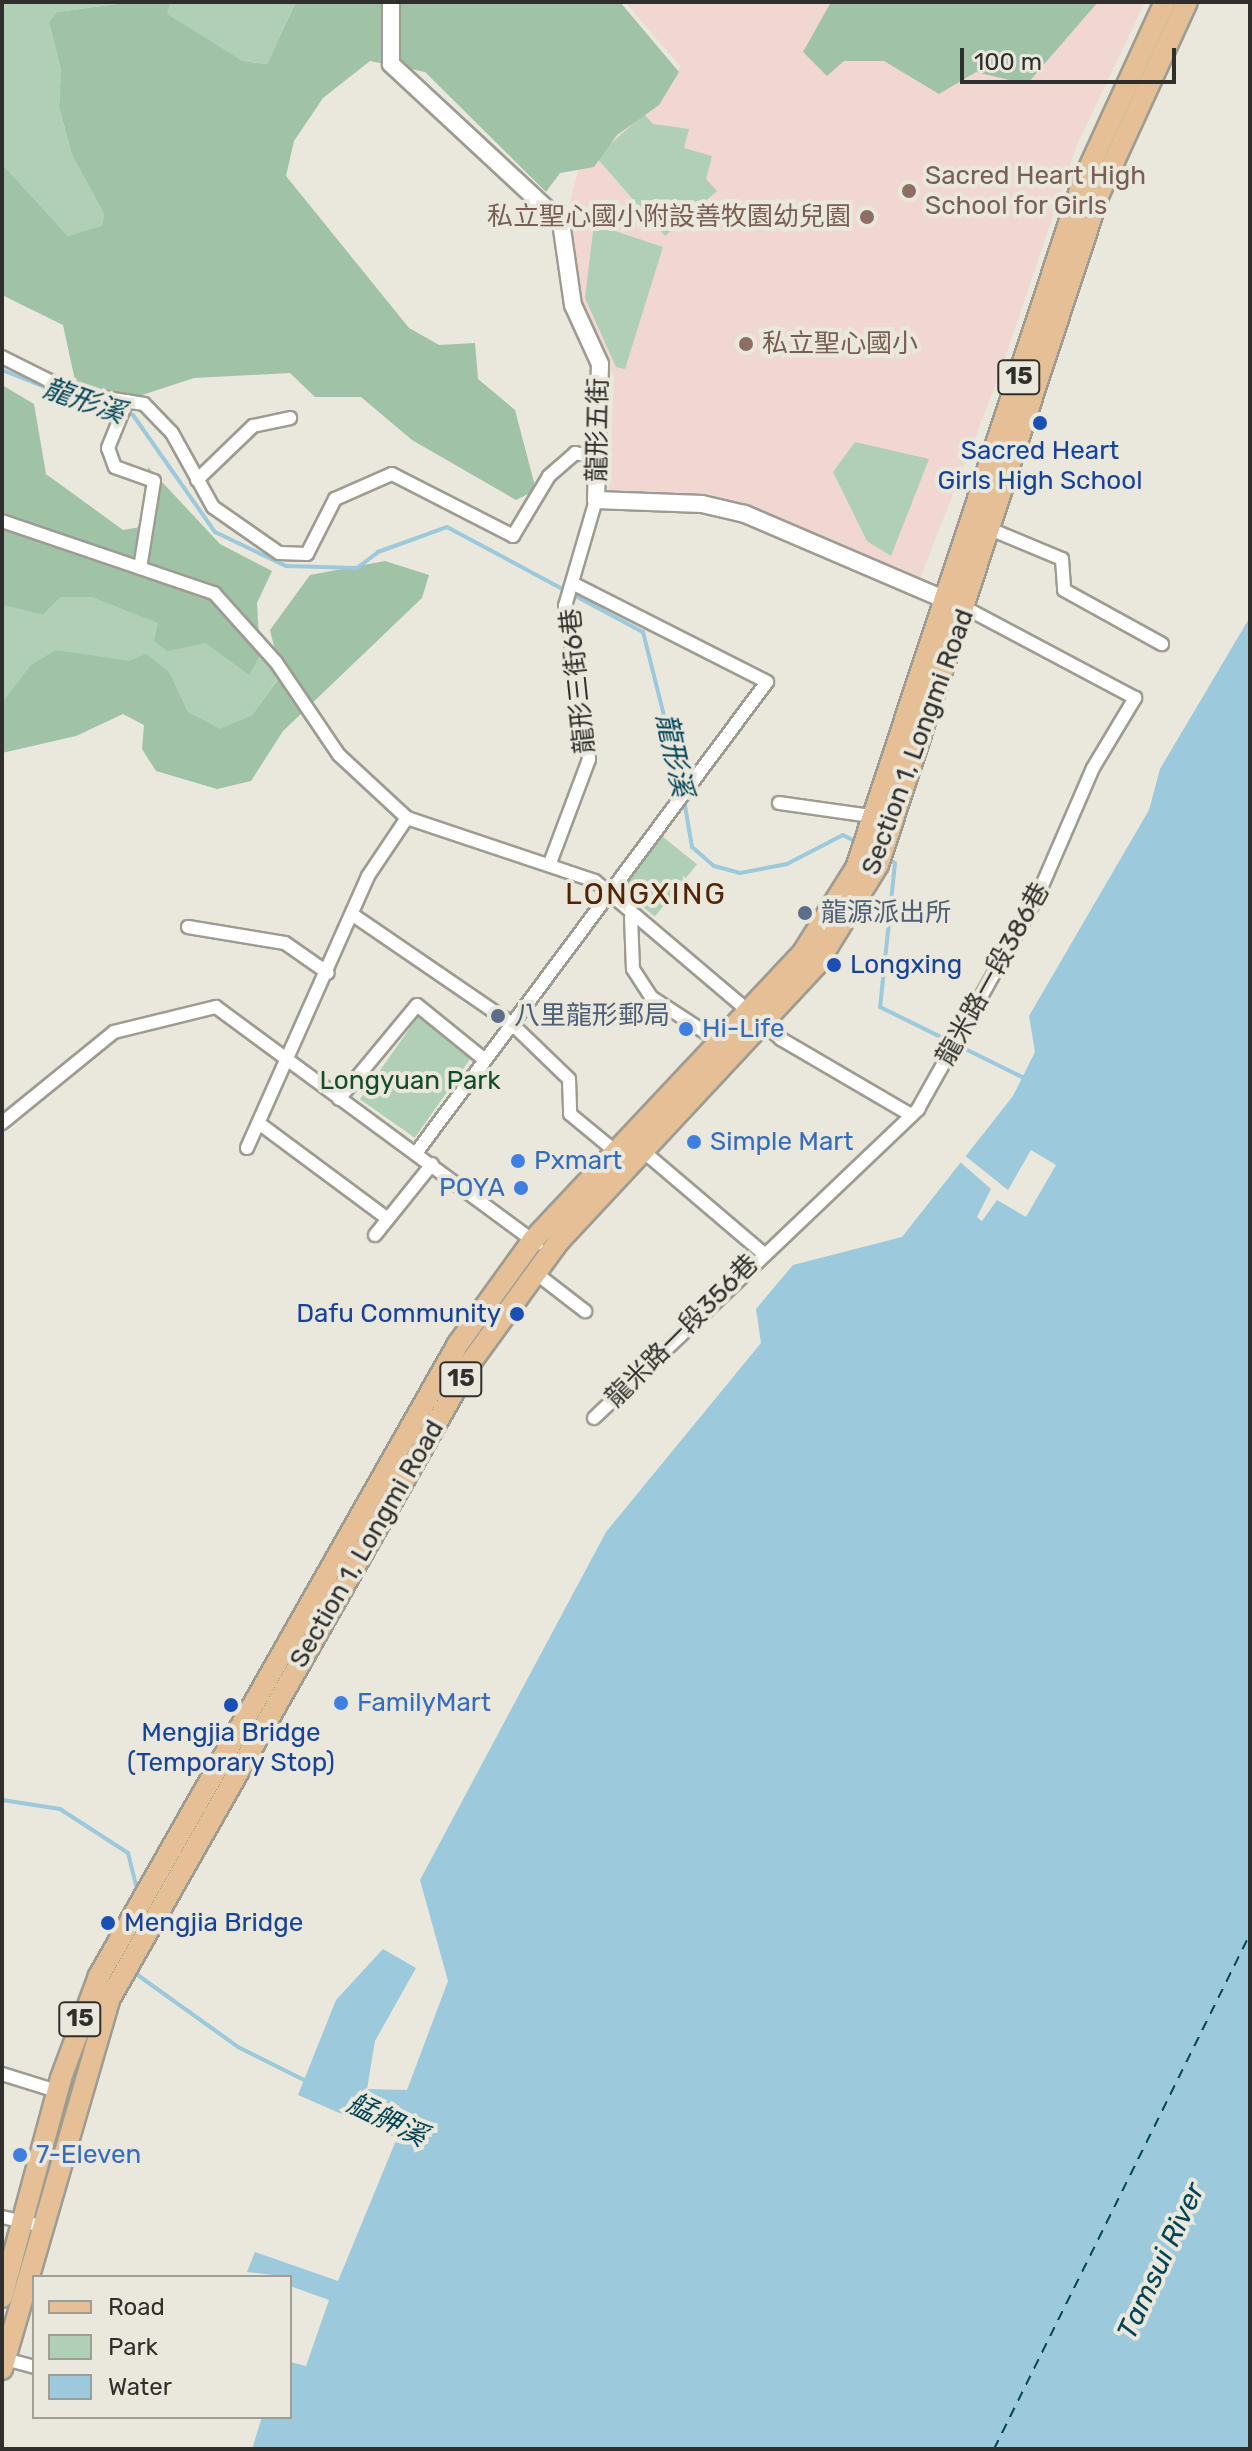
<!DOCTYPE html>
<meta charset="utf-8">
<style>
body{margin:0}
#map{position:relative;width:1252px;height:2451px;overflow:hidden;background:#eae7dc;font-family:Rubik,"Noto Sans TC",sans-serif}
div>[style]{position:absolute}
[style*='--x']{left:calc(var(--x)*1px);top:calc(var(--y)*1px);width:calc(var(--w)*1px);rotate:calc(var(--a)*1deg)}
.education>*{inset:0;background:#f1d7d1}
.green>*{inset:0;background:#b0cfb7;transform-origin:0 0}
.forest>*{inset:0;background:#a0c2a7}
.water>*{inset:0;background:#9cc9db}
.pier>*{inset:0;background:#eae7dc}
.stream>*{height:4px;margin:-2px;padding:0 2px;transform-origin:2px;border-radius:2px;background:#9cc9db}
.ferry>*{height:2px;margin-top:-1px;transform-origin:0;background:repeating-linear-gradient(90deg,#024457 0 10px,transparent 0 18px)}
.roads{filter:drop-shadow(2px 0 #9e9c92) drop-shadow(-2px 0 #9e9c92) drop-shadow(0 2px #9e9c92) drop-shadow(0 -2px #9e9c92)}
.minor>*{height:12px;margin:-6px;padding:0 6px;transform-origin:6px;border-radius:6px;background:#fff}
.tertiary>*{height:16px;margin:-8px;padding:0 8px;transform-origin:8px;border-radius:8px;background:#fff}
.primary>*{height:20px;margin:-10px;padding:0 10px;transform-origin:10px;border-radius:10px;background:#e5bf95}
.dots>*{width:22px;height:22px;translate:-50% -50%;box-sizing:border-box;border:4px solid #eae7dc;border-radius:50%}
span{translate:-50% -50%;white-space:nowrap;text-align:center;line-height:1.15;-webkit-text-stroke:8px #eae7dc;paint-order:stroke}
.shield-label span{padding:2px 6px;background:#eae7dc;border:2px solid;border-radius:6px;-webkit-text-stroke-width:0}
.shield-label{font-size:24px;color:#302f2b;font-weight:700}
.education-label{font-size:26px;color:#785e54}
.left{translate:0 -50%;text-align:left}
.right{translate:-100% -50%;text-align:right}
.street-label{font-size:26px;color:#302f2b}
.transit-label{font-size:26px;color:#164399}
.service-label{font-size:26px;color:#4e5e75}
.shop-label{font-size:26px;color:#366cbe}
.park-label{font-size:26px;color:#144b28}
.water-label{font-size:28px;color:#024457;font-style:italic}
.quarter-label{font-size:30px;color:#512402;letter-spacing:2px}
.frame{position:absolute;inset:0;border:4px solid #302f2b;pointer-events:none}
.legend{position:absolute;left:32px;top:2275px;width:260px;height:144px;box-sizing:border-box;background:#eae7dc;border:2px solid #a09d95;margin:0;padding:10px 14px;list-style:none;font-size:24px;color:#302f2b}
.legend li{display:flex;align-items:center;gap:16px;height:40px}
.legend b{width:40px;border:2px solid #a09d95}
.scale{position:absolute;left:960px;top:48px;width:216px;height:36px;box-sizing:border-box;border:4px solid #302f2b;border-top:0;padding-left:10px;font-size:24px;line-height:28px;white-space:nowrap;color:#302f2b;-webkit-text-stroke:6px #eae7dc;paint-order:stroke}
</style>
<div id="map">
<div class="education">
<i style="clip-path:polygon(625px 2px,1145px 2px,1076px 147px,998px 379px,919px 581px,715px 497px,609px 491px,614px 377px,582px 311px,566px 218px,580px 164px,681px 67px)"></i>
</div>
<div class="green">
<i style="clip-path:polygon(2px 2px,132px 2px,57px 12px,49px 22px,61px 70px,59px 107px,72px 155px,104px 214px,102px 227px,68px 236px,2px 164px)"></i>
<i style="clip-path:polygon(170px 2px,296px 2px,267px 64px,243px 61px,166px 14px)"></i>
<i style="clip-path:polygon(644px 114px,653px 124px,689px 129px,684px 148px,712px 156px,706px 179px,717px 191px,665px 236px,596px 157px)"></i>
<i style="clip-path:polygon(594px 224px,663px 247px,625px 369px,616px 367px,585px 298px)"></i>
<i style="clip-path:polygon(855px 442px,929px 459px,891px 556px,867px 541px,833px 472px)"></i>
<i style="clip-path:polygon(61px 597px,91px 597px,159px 623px,205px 643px,248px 674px,260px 655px,281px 674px,252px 715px,219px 730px,188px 712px,170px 673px,56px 650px,2px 703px,2px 605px,43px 615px)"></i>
<i style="left:662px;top:836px;width:45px;height:67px;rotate:39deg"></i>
<i style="left:419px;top:1015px;width:67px;height:103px;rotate:35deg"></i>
</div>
<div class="forest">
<i style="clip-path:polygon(132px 2px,170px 2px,167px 14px,243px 61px,267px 64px,296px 2px,620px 2px,679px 72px,659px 105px,617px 135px,594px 167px,560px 173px,546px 192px,425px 72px,370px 61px,323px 98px,294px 141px,286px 176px,409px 328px,439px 345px,475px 343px,478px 379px,515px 410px,536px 490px,516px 500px,412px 440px,361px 397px,315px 397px,290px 373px,194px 378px,136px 397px,76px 385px,63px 325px,2px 295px,2px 164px,68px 236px,102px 226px,104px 214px,72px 155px,59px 107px,61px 70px,49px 22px,57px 12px)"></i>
<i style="clip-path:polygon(831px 2px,1098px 2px,1027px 84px,976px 72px,939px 94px,884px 61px,844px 61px,827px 76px,803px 52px)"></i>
<i style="clip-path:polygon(2px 385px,34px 404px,46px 474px,123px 530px,146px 526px,148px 467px,220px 544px,272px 571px,257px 603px,260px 655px,249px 675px,205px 643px,167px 651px,154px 641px,158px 623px,91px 597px,61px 597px,43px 615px,2px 605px)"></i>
<i style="clip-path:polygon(385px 561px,429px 575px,422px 598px,283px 731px,251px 781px,217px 789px,156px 771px,142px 749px,144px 725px,123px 714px,76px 736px,2px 753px,2px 703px,31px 665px,56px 650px,129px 661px,146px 654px,170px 673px,188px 712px,220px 729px,252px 715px,281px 675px,270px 630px,310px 575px)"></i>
</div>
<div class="water">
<i style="clip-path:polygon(1250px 617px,1250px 2449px,252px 2449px,262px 2417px,290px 2417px,290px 2362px,306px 2366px,329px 2300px,290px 2286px,290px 2277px,247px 2272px,255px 2252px,338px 2281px,397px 2138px,298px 2095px,336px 2000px,383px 1949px,416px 1968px,375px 2041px,367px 2089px,407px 2090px,448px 1981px,420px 1880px,606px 1532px,761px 1343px,756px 1309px,793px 1265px,902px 1237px,1013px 1096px,1035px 1052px,1029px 1016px,1149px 810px,1160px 769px)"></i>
</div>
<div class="pier">
<i style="clip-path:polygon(1031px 1150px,1056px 1165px,1026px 1217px,997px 1200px,982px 1221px,977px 1217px,991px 1189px,959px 1161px,964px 1155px,1008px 1190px)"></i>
</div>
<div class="stream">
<i style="--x:2;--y:370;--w:73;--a:21.7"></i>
<i style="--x:79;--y:399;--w:56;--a:16.5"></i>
<i style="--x:133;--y:415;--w:143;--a:55"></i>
<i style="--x:215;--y:532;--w:79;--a:25.6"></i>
<i style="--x:286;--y:566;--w:71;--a:1.6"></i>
<i style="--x:357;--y:568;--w:26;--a:-37"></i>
<i style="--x:378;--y:552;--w:73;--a:-19.9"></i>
<i style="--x:447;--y:527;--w:222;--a:28.2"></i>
<i style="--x:643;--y:632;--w:164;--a:75.9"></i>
<i style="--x:684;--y:800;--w:48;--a:80.3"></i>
<i style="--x:692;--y:847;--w:29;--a:41"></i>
<i style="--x:714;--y:866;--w:27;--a:15"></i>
<i style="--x:740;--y:873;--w:48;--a:-10.8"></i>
<i style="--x:787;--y:864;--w:63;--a:-27.4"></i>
<i style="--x:843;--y:835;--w:17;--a:28"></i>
<i style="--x:887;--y:859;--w:9;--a:27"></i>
<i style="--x:895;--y:863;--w:145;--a:95.9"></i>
<i style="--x:880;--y:1007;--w:161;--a:26.2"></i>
<i style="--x:2;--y:1800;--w:59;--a:8.8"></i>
<i style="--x:60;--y:1809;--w:81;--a:32.9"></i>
<i style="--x:128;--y:1853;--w:41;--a:76"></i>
<i style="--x:132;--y:1971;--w:130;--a:35.6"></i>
<i style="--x:238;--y:2047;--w:76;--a:26.6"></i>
</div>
<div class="ferry">
<i style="--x:994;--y:2449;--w:575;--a:-63.57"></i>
</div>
<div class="roads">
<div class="minor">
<i style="--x:2;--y:357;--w:80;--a:26.6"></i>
<i style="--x:74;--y:393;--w:71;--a:8.9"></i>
<i style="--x:144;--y:404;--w:40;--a:46"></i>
<i style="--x:172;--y:433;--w:85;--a:61"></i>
<i style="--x:213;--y:507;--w:80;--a:34.9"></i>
<i style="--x:279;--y:553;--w:28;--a:2"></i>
<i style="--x:307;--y:554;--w:62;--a:-63"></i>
<i style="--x:335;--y:499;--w:62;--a:-23.7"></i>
<i style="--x:392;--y:474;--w:136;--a:27.1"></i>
<i style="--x:513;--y:536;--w:70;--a:-59"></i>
<i style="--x:549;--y:476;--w:35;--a:-41"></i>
<i style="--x:575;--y:453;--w:24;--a:12"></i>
<i style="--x:127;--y:401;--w:51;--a:112"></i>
<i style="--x:108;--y:448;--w:20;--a:70"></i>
<i style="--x:115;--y:467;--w:41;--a:19.7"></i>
<i style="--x:154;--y:481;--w:88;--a:99.1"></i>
<i style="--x:197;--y:480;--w:78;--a:-44"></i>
<i style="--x:253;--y:426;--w:38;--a:-12"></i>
<i style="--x:2;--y:521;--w:224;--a:18.8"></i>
<i style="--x:214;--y:593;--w:93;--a:48.1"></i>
<i style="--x:276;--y:662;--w:112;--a:55.9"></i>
<i style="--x:339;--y:755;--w:93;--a:42.8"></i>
<i style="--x:407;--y:818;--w:198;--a:18.5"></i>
<i style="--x:595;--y:881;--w:244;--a:40.3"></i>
<i style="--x:781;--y:1039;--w:151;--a:30.3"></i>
<i style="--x:990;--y:529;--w:78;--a:22.6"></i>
<i style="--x:1062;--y:559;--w:31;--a:86"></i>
<i style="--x:1064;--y:590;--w:112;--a:28.9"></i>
<i style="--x:779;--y:803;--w:99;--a:8.1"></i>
<i style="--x:550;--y:863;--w:111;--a:-69.4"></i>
<i style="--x:589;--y:759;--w:155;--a:-98.9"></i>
<i style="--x:565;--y:606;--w:110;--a:-73.7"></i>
<i style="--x:356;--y:917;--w:189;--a:34.4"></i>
<i style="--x:512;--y:1024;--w:79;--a:44"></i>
<i style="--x:569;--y:1079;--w:35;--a:88"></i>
<i style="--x:570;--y:1114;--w:60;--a:39.6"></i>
<i style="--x:631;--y:917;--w:52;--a:87.8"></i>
<i style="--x:633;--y:969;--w:33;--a:57"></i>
<i style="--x:651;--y:997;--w:82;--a:33.1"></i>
<i style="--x:188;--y:927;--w:98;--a:9.4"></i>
<i style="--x:285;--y:943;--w:52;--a:34.9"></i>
<i style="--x:339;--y:1099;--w:122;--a:-50.3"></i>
<i style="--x:417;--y:1005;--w:87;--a:39"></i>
<i style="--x:2;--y:1123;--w:144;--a:-39.1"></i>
<i style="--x:114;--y:1032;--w:105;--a:-13.8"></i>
<i style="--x:216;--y:1007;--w:399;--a:36.4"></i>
<i style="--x:260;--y:1124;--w:159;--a:36.6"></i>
<i style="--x:247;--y:1148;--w:298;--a:-66"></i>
<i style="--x:368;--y:876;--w:70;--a:-56.1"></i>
<i style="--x:643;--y:1151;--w:159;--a:40.4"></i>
<i style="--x:416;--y:1153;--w:587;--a:-53.31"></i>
<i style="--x:767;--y:682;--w:214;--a:-153.1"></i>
<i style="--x:375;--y:1235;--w:91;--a:-51.2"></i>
<i style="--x:533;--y:1271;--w:66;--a:37.6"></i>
<i style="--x:594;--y:1418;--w:448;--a:-43.6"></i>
<i style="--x:918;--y:1109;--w:245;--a:-60.7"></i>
<i style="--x:1038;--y:895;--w:138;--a:-66.6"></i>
<i style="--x:1093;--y:768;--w:82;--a:-59"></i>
<i style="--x:1135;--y:698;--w:191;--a:-152"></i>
<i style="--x:2;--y:2074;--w:58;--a:17.2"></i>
<i style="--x:2;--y:2217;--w:41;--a:12.7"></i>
<i style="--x:5;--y:2359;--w:30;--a:15"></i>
</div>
<div class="tertiary">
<i style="--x:391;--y:2;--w:62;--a:90"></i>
<i style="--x:391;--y:64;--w:232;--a:42.9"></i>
<i style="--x:561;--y:222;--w:84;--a:81.8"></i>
<i style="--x:573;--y:305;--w:65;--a:65.4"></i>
<i style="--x:600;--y:364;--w:136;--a:91.7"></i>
<i style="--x:596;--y:500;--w:106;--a:2.2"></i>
<i style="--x:702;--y:504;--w:44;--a:13.1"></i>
<i style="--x:745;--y:514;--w:226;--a:23.2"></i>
</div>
<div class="primary">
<i style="--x:2;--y:2297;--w:227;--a:-74.9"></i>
<i style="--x:61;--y:2078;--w:109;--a:-69.6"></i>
<i style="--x:99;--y:1976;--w:727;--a:-60.4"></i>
<i style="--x:458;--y:1344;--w:128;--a:-54.2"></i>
<i style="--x:533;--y:1240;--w:393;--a:-46.8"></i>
<i style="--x:802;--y:954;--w:102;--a:-57.9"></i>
<i style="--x:856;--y:868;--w:724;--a:-71.72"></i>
<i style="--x:1083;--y:181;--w:197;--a:-65.4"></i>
<i style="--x:2;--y:2369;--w:386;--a:-73.8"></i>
<i style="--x:110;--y:1998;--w:731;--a:-60.42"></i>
<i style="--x:471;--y:1362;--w:150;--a:-54"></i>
<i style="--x:559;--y:1241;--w:379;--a:-47"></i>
<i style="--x:817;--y:964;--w:116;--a:-58.4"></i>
<i style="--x:878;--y:865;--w:706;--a:-71.77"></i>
<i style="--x:1099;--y:194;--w:211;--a:-65.4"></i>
</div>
</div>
<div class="dots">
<i style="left:909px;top:191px;background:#8d6e63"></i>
<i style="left:867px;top:217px;background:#8d6e63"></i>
<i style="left:746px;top:344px;background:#8d6e63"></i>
<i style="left:1040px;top:423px;background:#1a4fb4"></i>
<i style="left:805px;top:913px;background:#5c6f8a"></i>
<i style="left:834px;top:965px;background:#1a4fb4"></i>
<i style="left:498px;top:1016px;background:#5c6f8a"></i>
<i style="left:686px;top:1029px;background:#3f7fe0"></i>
<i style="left:694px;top:1142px;background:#3f7fe0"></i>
<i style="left:518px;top:1161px;background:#3f7fe0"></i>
<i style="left:521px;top:1188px;background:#3f7fe0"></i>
<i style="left:517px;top:1314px;background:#1a4fb4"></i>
<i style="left:341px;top:1703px;background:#3f7fe0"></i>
<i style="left:231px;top:1705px;background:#1a4fb4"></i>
<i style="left:108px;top:1923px;background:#1a4fb4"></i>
<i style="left:20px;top:2155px;background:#3f7fe0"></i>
</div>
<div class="shield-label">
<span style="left:1019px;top:377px">15</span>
<span style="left:461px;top:1379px">15</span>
<span style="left:80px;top:2019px">15</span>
</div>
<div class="education-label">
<span class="left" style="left:925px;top:191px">Sacred Heart High<br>School for Girls</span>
<span class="right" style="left:851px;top:217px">私立聖心國小附設善牧園幼兒園</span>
<span class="left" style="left:762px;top:344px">私立聖心國小</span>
</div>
<div class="street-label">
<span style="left:598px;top:430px;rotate:-89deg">龍形五街</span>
<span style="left:578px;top:681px;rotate:-96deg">龍形三街6巷</span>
<span style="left:918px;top:742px;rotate:-70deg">Section 1, Longmi Road</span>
<span style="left:993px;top:974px;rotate:-61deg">龍米路一段386巷</span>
<span style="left:682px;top:1331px;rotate:-45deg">龍米路一段356巷</span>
<span style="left:367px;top:1544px;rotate:-60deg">Section 1, Longmi Road</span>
</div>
<div class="transit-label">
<span style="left:1040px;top:466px">Sacred Heart<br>Girls High School</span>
<span class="left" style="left:850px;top:965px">Longxing</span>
<span class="right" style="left:501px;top:1314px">Dafu Community</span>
<span style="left:231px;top:1748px">Mengjia Bridge<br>(Temporary Stop)</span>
<span class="left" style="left:124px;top:1923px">Mengjia Bridge</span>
</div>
<div class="service-label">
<span class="left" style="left:821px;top:913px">龍源派出所</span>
<span class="left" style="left:514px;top:1016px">八里龍形郵局</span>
</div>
<div class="shop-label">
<span class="left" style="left:702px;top:1029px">Hi-Life</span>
<span class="left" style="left:710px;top:1142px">Simple Mart</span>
<span class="left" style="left:534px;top:1161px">Pxmart</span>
<span class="right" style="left:505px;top:1188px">POYA</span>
<span class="left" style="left:357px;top:1703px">FamilyMart</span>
<span class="left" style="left:36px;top:2155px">7-Eleven</span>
</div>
<div class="park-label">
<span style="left:410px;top:1081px">Longyuan Park</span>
</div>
<div class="water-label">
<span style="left:84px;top:401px;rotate:19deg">龍形溪</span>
<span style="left:674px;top:755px;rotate:78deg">龍形溪</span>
<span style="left:387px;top:2120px;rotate:26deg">艋舺溪</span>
<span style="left:1161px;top:2261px;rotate:-65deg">Tamsui River</span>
</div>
<div class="quarter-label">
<span style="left:646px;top:894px">LONGXING</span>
</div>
<div class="frame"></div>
<ul class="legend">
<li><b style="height:10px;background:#e5bf95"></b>Road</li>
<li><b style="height:22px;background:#b0cfb7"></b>Park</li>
<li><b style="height:22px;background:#9cc9db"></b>Water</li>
</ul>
<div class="scale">100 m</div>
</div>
